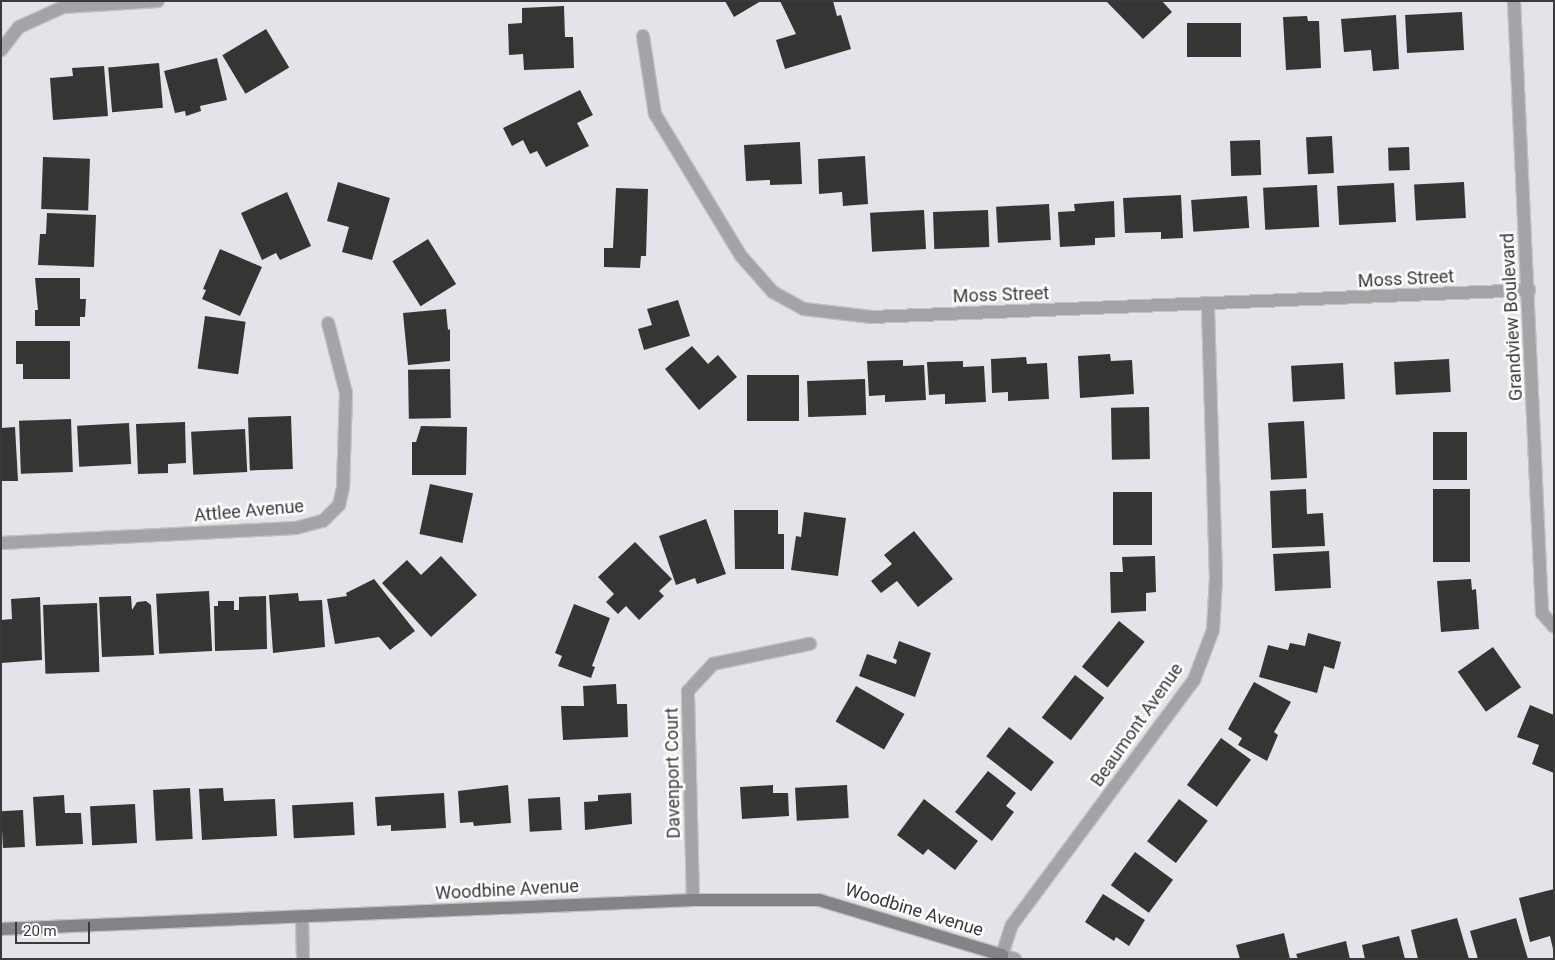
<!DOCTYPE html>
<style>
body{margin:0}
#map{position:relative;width:1555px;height:960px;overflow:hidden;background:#e4e3e9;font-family:Roboto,sans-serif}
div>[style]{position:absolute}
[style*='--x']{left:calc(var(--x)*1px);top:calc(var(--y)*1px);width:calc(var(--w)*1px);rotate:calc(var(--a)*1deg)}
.building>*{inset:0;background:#333633;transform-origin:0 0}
.roads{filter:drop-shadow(1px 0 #c2c1c6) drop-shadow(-1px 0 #c2c1c6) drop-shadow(0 1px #c2c1c6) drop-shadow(0 -1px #c2c1c6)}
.street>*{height:12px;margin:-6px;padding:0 6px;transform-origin:6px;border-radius:6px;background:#a4a3a5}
.secondary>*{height:12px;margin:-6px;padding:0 6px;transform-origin:6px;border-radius:6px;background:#848487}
span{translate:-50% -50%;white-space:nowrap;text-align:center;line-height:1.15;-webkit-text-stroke:5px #fff;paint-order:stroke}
.street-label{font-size:18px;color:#3a393b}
.frame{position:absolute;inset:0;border:2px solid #3a393b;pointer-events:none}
.scale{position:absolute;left:15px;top:922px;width:75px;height:22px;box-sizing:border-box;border:2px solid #3a393b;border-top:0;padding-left:6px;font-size:15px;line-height:18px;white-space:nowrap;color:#3a393b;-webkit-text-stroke:4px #fff;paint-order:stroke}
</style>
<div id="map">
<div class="building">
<i style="clip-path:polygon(725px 1px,761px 1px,734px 17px)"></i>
<i style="clip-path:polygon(780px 1px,833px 1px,837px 16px,841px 15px,851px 49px,785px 69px,776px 40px,796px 34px)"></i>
<i style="clip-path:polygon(1106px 1px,1162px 1px,1172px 12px,1143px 39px)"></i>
<i style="clip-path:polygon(564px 6px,565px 37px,573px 37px,574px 68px,524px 70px,523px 54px,509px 55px,508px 24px,522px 23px,522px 8px)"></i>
<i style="left:1462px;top:12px;width:38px;height:57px;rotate:87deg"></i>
<i style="clip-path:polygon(1396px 15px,1399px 69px,1373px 71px,1371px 50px,1344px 52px,1341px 19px)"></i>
<i style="clip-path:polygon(1307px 16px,1308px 21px,1319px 21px,1321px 68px,1286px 70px,1283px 17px)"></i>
<i style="left:1187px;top:23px;width:54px;height:34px"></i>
<i style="left:266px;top:29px;width:45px;height:51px;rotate:59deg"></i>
<i style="clip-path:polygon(217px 58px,227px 100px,200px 106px,201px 111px,186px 116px,185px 111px,175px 113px,164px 71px)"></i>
<i style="left:159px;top:63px;width:45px;height:51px;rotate:85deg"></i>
<i style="clip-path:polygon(104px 66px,108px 116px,53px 120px,50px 78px,73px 76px,72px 68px)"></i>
<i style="clip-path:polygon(580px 90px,593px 115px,577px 123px,589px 146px,546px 167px,537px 151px,530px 154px,523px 140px,512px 146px,503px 128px)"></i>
<i style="left:1332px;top:136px;width:37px;height:26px;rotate:87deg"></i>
<i style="left:1260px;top:140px;width:35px;height:30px;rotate:88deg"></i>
<i style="clip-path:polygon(800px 142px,802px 184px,770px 185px,770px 180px,746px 181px,744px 145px)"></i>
<i style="left:1409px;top:147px;width:23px;height:21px;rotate:88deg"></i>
<i style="clip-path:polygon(865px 156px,868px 204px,843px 206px,842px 192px,819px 194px,818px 159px)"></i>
<i style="left:43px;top:157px;width:47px;height:52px;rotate:2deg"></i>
<i style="clip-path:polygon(338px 182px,390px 198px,372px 260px,342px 252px,349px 227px,327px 221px)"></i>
<i style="left:1464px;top:182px;width:36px;height:50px;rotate:87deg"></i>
<i style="left:1394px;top:183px;width:39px;height:57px;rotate:87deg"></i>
<i style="left:1317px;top:185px;width:42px;height:54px;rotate:87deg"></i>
<i style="clip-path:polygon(616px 188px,648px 189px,646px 256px,641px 256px,640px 268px,604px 267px,604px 248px,613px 248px)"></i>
<i style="clip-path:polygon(287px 192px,311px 246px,280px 260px,276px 253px,262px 260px,241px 213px)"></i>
<i style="clip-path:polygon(1181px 195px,1183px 238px,1161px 239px,1161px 232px,1125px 233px,1123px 198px)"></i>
<i style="left:1247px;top:196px;width:32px;height:56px;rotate:86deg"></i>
<i style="clip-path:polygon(1114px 201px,1115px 237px,1095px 238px,1095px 245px,1060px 247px,1058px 212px,1075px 211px,1074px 204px)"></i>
<i style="left:1049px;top:204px;width:36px;height:53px;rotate:87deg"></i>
<i style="left:924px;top:210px;width:39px;height:54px;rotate:87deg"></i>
<i style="left:988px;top:210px;width:37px;height:55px;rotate:88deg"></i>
<i style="clip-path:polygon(47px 213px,96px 215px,94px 267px,38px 265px,40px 234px,46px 234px)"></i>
<i style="left:428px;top:239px;width:53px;height:42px;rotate:58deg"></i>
<i style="clip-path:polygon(220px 249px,262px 267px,240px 316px,202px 299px,206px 290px,203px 289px)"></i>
<i style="clip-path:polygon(35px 278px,80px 278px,80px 299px,86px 299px,85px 317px,80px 317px,80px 326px,35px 326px,35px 310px,38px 310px)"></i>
<i style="clip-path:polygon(678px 300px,690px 336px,644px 350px,638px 329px,652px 325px,647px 309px)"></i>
<i style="clip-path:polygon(446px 309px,448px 330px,450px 329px,450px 361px,408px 365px,403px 313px)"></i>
<i style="left:205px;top:316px;width:41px;height:53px;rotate:8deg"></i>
<i style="clip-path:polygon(16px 341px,70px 341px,70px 379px,23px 379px,23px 364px,16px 364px)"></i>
<i style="clip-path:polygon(692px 346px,708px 364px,718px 355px,737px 377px,699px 410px,665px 369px)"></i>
<i style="clip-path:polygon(1110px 354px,1111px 361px,1132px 360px,1134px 394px,1080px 398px,1078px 356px)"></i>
<i style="clip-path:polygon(1026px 357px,1027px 364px,1047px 363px,1049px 399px,1008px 401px,1008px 392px,992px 393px,991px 359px)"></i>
<i style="left:1449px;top:359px;width:33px;height:55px;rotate:87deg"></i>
<i style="clip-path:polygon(903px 360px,903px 366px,924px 365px,926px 400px,885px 402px,885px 395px,869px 396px,867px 361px)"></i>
<i style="clip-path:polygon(963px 361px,963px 367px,984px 366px,986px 402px,945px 404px,945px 394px,929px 395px,927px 362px)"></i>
<i style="left:1343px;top:363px;width:36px;height:52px;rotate:87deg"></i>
<i style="left:450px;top:369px;width:49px;height:42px;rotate:89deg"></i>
<i style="left:799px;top:375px;width:46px;height:52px;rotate:90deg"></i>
<i style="left:865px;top:379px;width:36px;height:58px;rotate:88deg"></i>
<i style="left:1149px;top:407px;width:52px;height:38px;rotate:89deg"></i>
<i style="left:291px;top:416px;width:53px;height:43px;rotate:88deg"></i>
<i style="left:71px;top:419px;width:53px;height:52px;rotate:88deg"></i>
<i style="left:1304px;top:421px;width:57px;height:36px;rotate:87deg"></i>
<i style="clip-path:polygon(185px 422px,186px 463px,168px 464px,168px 473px,138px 474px,136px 424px)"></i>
<i style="left:129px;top:423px;width:41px;height:52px;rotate:87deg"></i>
<i style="clip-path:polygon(421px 426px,467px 427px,466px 475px,412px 475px,412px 442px,416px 442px)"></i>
<i style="clip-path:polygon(15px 427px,18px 481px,1px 481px,1px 428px)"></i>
<i style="left:245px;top:429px;width:43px;height:54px;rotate:87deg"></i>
<i style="left:1467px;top:432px;width:48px;height:34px;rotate:90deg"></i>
<i style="left:430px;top:484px;width:44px;height:51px;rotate:12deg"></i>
<i style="clip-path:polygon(1306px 489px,1307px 514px,1323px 513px,1325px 546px,1272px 548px,1270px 491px)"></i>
<i style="left:1470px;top:489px;width:73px;height:37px;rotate:90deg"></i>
<i style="left:1152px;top:492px;width:53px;height:39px;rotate:90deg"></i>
<i style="clip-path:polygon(734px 510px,778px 510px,778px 534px,784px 534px,784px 569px,735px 569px)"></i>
<i style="clip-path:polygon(804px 512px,846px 518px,838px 576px,791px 570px,796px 536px,801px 537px)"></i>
<i style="clip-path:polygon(706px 519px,726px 574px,697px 584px,695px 578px,676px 585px,659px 536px)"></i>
<i style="clip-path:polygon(914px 531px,953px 579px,918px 607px,897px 581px,881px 593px,871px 581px,892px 564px,884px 555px)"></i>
<i style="clip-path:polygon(635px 542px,672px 579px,659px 591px,664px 596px,639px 620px,626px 606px,618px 614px,606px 602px,614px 594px,598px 577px)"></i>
<i style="left:1329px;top:551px;width:37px;height:56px;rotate:87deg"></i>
<i style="clip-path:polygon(441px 556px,477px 595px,431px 637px,382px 583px,407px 560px,421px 575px)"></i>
<i style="clip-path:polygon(1155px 556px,1156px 592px,1146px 593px,1146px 611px,1111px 613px,1110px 572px,1123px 572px,1122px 557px)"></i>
<i style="clip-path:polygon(374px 579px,415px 631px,390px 650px,379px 637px,335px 644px,327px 599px,347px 596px,346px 593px)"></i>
<i style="clip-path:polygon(1471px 579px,1472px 590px,1476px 589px,1479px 629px,1441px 632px,1437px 581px)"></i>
<i style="left:209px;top:591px;width:60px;height:53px;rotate:87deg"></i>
<i style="clip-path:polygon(298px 593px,299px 601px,322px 600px,325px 647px,273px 653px,269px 595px)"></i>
<i style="clip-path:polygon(131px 596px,132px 610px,137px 602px,146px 601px,151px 605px,154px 655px,102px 657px,99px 597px)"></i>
<i style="clip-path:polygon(266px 596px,267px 649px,215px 651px,214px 606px,218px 606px,218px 601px,234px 601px,234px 610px,239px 610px,239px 597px)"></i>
<i style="clip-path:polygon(40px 597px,42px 660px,1px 663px,1px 620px,12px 619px,11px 599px)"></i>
<i style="left:97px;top:603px;width:69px;height:54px;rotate:88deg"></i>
<i style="clip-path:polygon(574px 604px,610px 618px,592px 666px,595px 667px,591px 678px,558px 666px,562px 656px,555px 653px)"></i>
<i style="left:1119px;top:621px;width:33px;height:59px;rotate:39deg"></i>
<i style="clip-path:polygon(1308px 633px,1341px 642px,1334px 669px,1324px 666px,1317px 693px,1259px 677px,1268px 645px,1288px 650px,1290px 643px,1305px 646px)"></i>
<i style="clip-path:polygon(899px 641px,931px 653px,915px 697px,859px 676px,867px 654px,896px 664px,897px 660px,893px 658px)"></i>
<i style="left:1493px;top:647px;width:49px;height:43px;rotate:55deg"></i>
<i style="left:1075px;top:675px;width:37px;height:54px;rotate:38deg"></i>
<i style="clip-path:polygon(1254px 682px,1291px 702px,1274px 732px,1278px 735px,1267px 761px,1238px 745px,1242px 738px,1228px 729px)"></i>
<i style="clip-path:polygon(616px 684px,617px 704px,627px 704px,628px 737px,563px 740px,561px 706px,584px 706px,583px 686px)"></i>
<i style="left:856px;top:686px;width:56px;height:41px;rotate:30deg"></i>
<i style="clip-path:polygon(1530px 705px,1554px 715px,1554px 773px,1532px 764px,1539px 745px,1517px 737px)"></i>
<i style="left:1009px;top:727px;width:57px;height:37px;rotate:38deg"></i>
<i style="left:1221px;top:738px;width:37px;height:58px;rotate:36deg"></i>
<i style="clip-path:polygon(988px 771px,1016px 793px,1006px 806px,1014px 812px,992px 841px,955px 812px)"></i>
<i style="clip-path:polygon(508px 785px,511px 823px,474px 826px,473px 822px,460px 823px,458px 791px)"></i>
<i style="clip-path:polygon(773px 785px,773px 793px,788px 793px,789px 816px,742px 819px,740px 787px)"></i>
<i style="left:847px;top:785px;width:33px;height:52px;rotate:87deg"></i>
<i style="left:190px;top:788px;width:51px;height:37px;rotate:87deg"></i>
<i style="clip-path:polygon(223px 788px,224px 801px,275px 799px,277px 836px,202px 840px,199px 789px)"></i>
<i style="clip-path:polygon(444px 793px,446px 828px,391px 831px,391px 825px,377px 826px,375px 797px)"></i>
<i style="clip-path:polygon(631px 793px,632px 824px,585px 830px,584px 802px,598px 801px,598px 795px)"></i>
<i style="clip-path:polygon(64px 795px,65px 813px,81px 813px,83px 844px,36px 846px,33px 797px)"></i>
<i style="left:560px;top:797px;width:33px;height:32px;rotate:87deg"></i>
<i style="clip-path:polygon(924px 799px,978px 841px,955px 870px,928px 849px,923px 855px,897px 835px)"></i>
<i style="left:1179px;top:799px;width:36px;height:53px;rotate:37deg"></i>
<i style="left:353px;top:802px;width:33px;height:61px;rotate:87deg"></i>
<i style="left:135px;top:804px;width:39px;height:45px;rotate:87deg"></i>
<i style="left:23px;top:810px;width:37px;height:22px;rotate:87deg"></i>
<i style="left:1135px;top:852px;width:47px;height:41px;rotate:36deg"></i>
<i style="clip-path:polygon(1554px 889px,1554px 949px,1553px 949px,1550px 936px,1530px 942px,1519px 898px)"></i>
<i style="clip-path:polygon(1103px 894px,1145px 920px,1129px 946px,1116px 937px,1114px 941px,1085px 922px)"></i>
<i style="clip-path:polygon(1457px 918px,1469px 959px,1418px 959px,1411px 930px)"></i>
<i style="clip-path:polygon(1516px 918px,1528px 959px,1478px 959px,1470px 931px)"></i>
<i style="clip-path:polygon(1284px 933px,1290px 959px,1240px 959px,1236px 945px)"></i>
<i style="clip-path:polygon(1399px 936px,1405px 959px,1365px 959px,1362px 945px)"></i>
<i style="clip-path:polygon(1346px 941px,1350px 959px,1298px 959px,1296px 954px)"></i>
</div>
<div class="roads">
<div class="street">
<i style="--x:1514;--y:1;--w:613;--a:87.38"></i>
<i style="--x:1542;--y:613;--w:18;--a:49"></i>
<i style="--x:643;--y:36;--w:79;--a:81.3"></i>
<i style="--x:655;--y:114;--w:166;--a:58.8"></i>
<i style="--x:741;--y:256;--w:48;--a:48.4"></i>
<i style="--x:773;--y:292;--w:35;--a:29"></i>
<i style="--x:804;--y:309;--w:68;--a:6.7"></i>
<i style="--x:872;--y:317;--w:658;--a:-2.35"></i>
<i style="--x:1;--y:50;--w:29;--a:-52"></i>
<i style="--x:19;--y:27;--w:48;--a:-24.4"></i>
<i style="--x:63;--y:7;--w:95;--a:-3.6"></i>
<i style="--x:1;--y:543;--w:295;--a:-2.9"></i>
<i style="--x:296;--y:528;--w:28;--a:-15"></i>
<i style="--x:323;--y:521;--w:23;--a:-45"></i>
<i style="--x:339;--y:505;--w:17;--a:-77"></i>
<i style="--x:343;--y:488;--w:95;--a:-88.2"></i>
<i style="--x:346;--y:393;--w:72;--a:-104.4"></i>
<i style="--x:693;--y:900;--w:209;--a:-91.4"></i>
<i style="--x:688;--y:691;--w:37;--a:-47"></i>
<i style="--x:713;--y:664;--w:99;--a:-11.7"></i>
<i style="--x:302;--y:917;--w:42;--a:88.6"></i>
<i style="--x:1015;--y:959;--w:14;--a:-163"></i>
<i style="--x:1002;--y:955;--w:32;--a:-72"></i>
<i style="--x:1012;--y:925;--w:305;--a:-53.4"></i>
<i style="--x:1194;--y:680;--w:53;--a:-69.2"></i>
<i style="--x:1213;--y:630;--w:52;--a:-86.7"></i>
<i style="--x:1216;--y:578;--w:272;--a:-91.7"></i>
</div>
<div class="secondary">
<i style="--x:1;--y:929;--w:693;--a:-2.4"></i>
<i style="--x:693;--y:900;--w:126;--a:0"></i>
<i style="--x:819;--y:900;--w:191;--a:16.7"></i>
<i style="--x:1002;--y:955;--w:4;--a:90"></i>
</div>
</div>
<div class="street-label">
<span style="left:1406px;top:279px;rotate:-3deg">Moss Street</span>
<span style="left:1001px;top:295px;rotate:-2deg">Moss Street</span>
<span style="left:1512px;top:317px;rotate:-93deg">Grandview Boulevard</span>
<span style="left:249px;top:511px;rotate:-5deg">Attlee Avenue</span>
<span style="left:1137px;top:725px;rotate:-55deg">Beaumont Avenue</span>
<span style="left:673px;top:773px;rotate:-91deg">Davenport Court</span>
<span style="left:507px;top:890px;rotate:-3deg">Woodbine Avenue</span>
<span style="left:914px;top:910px;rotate:17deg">Woodbine Avenue</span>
</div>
<div class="frame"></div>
<div class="scale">20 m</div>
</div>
